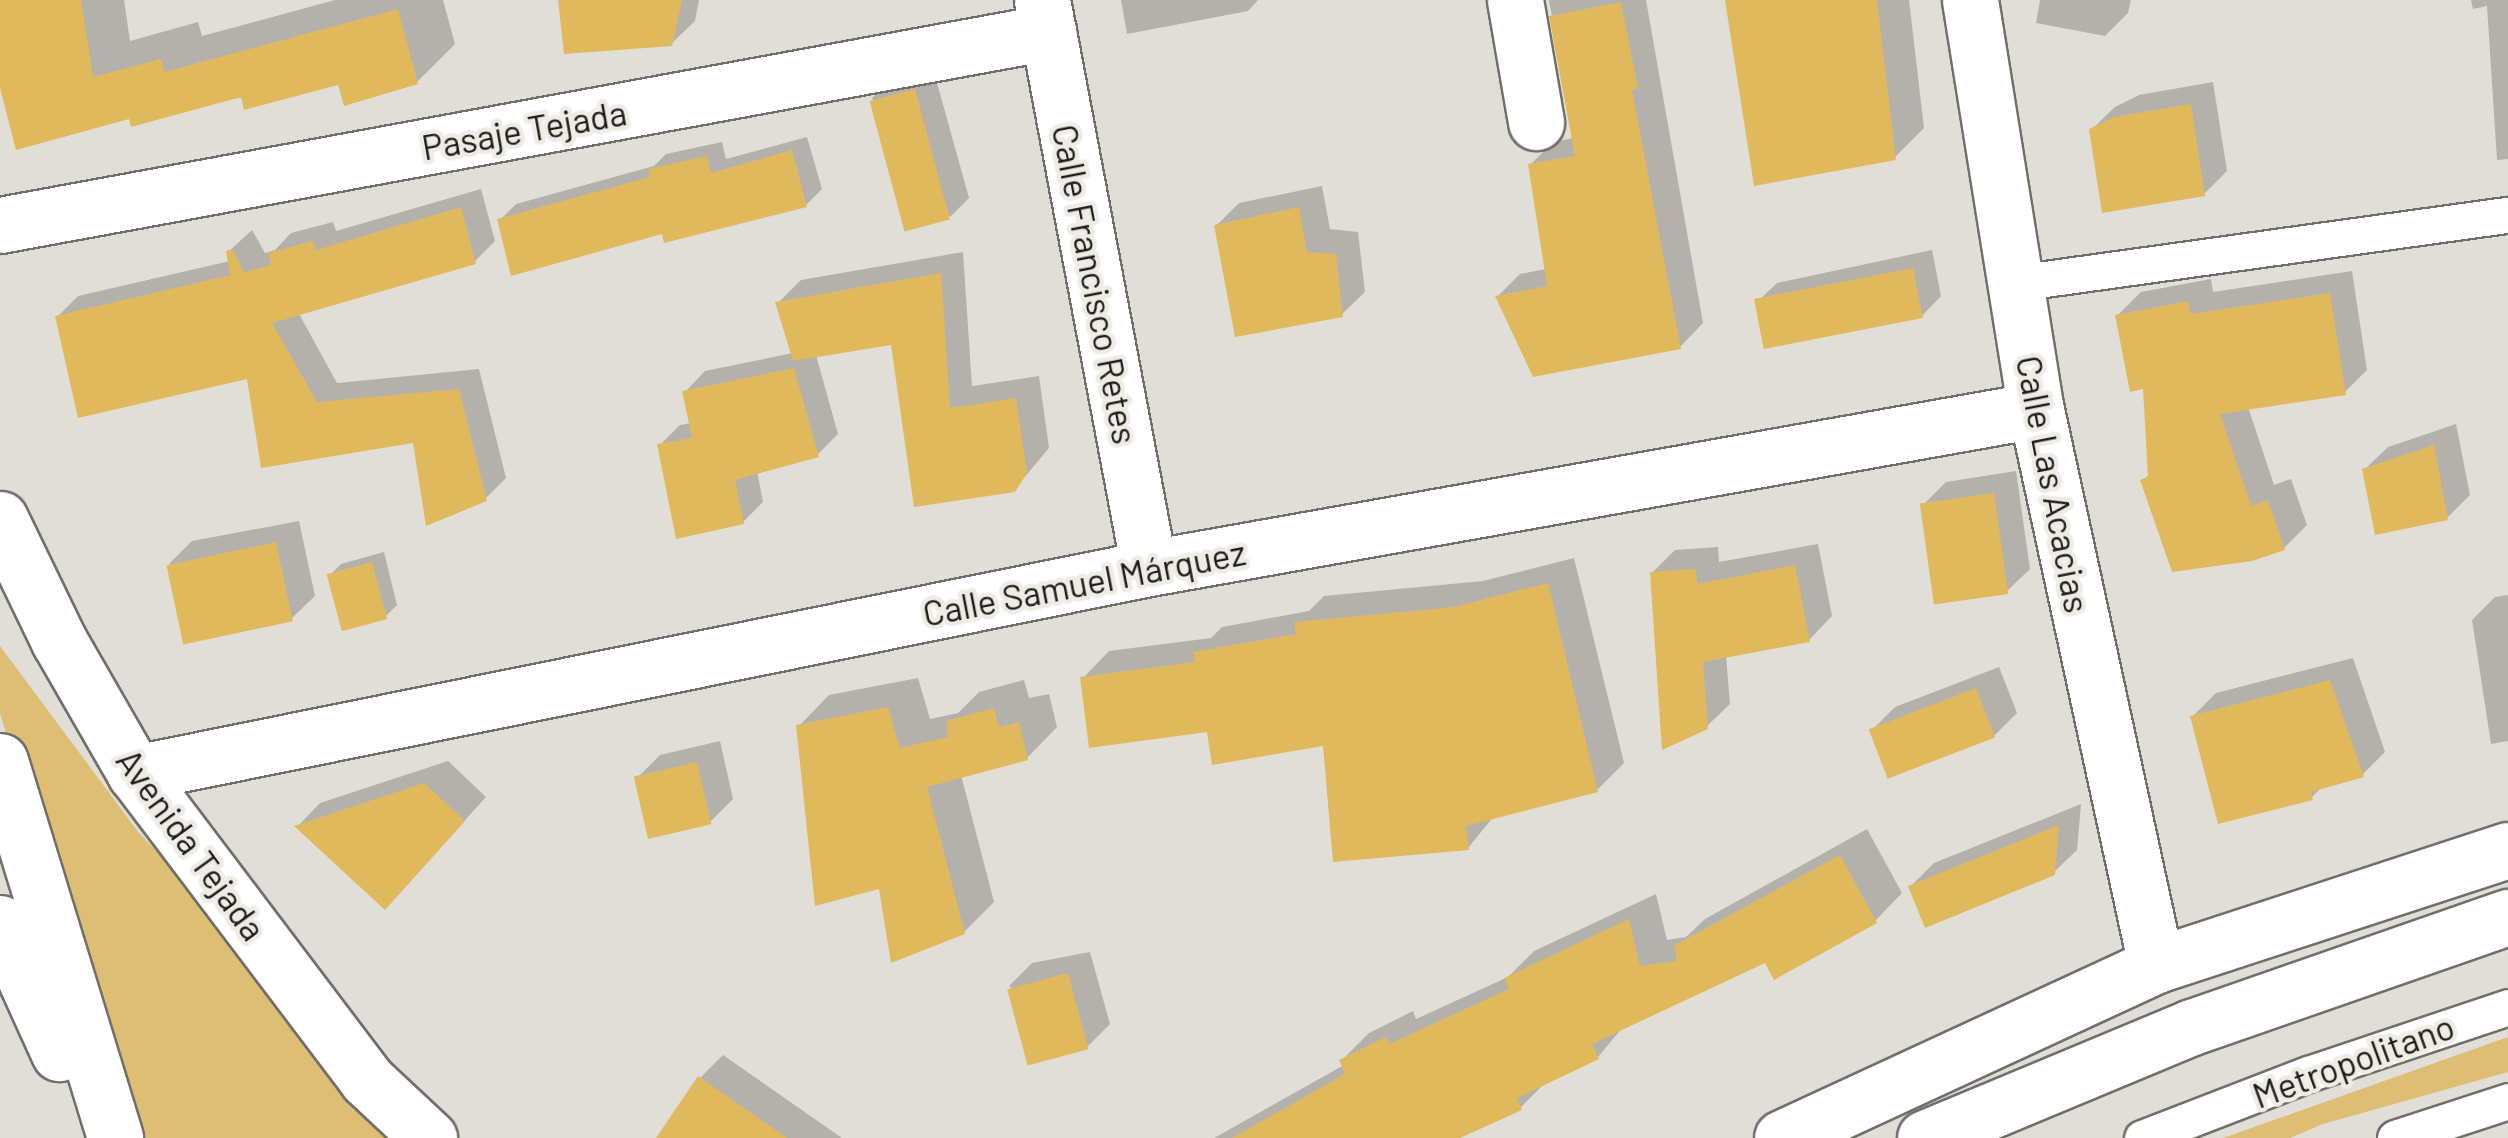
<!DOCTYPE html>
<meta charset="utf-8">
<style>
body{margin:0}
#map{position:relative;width:2508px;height:1138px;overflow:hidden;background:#e1ded8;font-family:Barlow,sans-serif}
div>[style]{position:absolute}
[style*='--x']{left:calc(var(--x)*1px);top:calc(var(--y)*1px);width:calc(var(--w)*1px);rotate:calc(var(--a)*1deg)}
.green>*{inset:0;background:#debe75}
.shadow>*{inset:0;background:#0003}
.building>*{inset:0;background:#e0b95c;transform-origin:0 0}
.roads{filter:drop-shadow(2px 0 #716f69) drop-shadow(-2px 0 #716f69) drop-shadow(0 2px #716f69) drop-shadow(0 -2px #716f69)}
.service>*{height:35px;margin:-17.5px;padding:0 17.5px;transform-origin:17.5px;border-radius:17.5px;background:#fff}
.minor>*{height:55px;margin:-27.5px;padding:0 27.5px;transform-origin:27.5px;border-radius:27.5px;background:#fff}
.primary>*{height:55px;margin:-27.5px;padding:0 27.5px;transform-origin:27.5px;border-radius:27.5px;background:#fff}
.trunk>*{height:55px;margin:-27.5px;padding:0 27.5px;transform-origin:27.5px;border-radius:27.5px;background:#fff}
.motorway>*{height:55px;margin:-27.5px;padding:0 27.5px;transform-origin:27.5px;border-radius:27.5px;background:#fff}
span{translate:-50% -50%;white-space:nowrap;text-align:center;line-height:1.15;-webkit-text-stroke:9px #eeece5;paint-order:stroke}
.street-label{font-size:35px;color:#1c1b19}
</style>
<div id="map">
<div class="green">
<i style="clip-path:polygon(0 646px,139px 833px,301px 1000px,460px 1138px,125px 1138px,0 713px)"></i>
<i style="clip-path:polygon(2508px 1037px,2508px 1072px,2323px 1124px,2290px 1138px,2223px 1138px)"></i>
</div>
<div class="shadow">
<i style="clip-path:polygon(0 0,124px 0,130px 41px,198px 22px,202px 36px,335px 0,443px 0,455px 44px,417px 82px,340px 81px,131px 116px,0 78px)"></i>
<i style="clip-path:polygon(564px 0,699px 0,695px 21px,671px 44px)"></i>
<i style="clip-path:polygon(1121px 0,1258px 0,1248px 11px,1127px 34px)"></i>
<i style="clip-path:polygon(1549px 0,1646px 0,1703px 323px,1680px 347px,1498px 296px,1520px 274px,1546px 269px,1530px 165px,1553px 142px,1574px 138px)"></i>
<i style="clip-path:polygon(1727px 0,1909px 0,1924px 128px,1894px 158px)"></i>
<i style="clip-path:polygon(2040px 0,2131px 0,2128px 13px,2105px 36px,2036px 23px)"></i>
<i style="clip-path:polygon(2471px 0,2508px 0,2508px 159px,2497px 160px,2487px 6px,2473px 9px)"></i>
<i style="clip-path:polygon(934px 72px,969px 198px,950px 217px,872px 98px,890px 80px)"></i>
<i style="clip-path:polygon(2213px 82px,2227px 171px,2204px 194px,2091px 130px,2115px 107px,2139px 95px)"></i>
<i style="clip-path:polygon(807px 137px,822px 189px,806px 205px,664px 231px,500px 220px,516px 204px,654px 166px,666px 154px,722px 142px,726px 159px)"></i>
<i style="clip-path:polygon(1322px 186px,1330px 229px,1358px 232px,1365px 292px,1341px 315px,1216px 226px,1239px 203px)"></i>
<i style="clip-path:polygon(481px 189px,495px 241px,475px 261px,298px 312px,337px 383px,479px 369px,506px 478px,485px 499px,415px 440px,263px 465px,249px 376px,58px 316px,78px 296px,230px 261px,228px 252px,252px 230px,265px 253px,275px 250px,291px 233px,333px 222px,336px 231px)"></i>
<i style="clip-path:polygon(1932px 250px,1941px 296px,1922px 316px,1757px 302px,1777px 283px)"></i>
<i style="clip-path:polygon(963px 252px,972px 386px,1039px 376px,1049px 448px,1014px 490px,893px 342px,816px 355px,838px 434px,818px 454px,757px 471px,763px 502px,743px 522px,660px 445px,680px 425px,692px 423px,685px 392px,705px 371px,793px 353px,778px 303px,801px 280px)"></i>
<i style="clip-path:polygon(2352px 271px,2367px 370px,2344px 393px,2248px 407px,2274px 485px,2291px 479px,2307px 525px,2284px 548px,2143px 480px,2151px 473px,2145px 386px,2118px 315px,2141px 292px,2211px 279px,2213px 292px)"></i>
<i style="clip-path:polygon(2456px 424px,2470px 495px,2447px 518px,2364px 470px,2388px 447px)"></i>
<i style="clip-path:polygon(2016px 471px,2030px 569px,2006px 592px,1923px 505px,1946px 482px)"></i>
<i style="clip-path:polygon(299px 521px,315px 596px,291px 619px,169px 564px,192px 541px)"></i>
<i style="clip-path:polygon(1818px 544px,1832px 616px,1809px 640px,1726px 655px,1730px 704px,1706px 727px,1652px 573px,1675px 550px,1718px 547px,1719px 562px)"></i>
<i style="clip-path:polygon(384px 552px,397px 605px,386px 616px,330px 575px,341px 564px)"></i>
<i style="clip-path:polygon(1574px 558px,1624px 763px,1597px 790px,1494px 816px,1468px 848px,1325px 743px,1209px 729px,1083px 678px,1109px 651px,1211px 638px,1222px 627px,1309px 611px,1324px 596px,1483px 581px)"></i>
<i style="clip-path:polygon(2508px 595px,2508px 741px,2491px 744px,2472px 620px,2495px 597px)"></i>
<i style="clip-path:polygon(2353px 658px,2385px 752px,2362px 775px,2323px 786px,2312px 797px,2193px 716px,2216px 693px)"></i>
<i style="clip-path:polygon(1999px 667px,2017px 713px,1994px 736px,1872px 730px,1895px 707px)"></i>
<i style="clip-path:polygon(918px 678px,930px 719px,958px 713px,979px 692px,1024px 680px,1029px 698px,1049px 694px,1057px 727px,1027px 758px,961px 775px,994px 902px,964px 932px,881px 886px,799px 726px,829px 695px)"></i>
<i style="clip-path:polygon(720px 741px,733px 799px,710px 822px,637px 778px,660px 755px)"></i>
<i style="clip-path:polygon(448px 761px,486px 797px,408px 883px,298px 826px,320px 803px)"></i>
<i style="clip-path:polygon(2081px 804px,2077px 850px,2053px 873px,1911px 886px,1934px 863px)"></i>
<i style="clip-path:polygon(1867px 829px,1902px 893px,1875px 921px,1766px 960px,1623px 1027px,1598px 1057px,1547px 1081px,1521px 1107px,1476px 1128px,1434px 1138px,1214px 1138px,1344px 1065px,1342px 1060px,1369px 1033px,1413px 1011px,1416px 1019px,1508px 977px,1534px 951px,1656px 894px,1667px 940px,1686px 937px,1705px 919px)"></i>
<i style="clip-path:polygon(1090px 952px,1110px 1024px,1087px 1047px,1009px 986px,1032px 963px)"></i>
<i style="clip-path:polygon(723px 1055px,842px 1138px,659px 1138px,700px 1078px)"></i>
</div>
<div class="building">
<i style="clip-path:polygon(0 0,81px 0,93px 77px,161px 59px,164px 72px,398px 9px,418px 84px,344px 106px,338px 85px,244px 110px,241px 97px,131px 127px,129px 119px,16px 150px,0 88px)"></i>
<i style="clip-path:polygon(558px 0,682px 0,672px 46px,564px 54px)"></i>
<i style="clip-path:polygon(1725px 0,1877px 0,1896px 160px,1754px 186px)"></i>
<i style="clip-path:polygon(1621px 2px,1638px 88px,1632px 90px,1681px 349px,1533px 377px,1495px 296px,1547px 286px,1528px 164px,1575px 156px,1549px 16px)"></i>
<i style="left:915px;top:89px;width:135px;height:47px;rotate:75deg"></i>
<i style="clip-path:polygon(2191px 104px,2205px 196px,2102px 213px,2089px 129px,2114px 117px)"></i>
<i style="clip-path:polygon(792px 150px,807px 207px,664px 243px,662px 234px,511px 276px,497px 219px,650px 177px,648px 169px,707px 156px,711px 173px)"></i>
<i style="clip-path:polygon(461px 207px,476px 264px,272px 323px,317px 402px,459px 389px,487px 501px,426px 526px,413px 443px,261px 468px,247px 379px,78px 418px,55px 316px,230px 275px,226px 251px,232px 249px,244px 272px,271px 265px,268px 253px,313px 241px,316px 250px)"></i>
<i style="clip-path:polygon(1299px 207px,1307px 252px,1336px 254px,1343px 317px,1235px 337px,1214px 225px)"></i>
<i style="left:1913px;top:268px;width:51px;height:162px;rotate:79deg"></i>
<i style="clip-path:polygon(941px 273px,950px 408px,1016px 398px,1027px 473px,1015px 492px,914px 507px,891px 345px,793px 361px,775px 302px)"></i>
<i style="clip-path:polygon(2330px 293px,2346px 395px,2220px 414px,2251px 506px,2268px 500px,2285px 550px,2252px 561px,2172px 572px,2140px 480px,2148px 477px,2143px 389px,2130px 392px,2115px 315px,2188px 301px,2191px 314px)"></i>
<i style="clip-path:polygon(794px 368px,819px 457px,735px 480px,744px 524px,676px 539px,657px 444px,692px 438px,682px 391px)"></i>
<i style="clip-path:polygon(2434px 445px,2448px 520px,2375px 535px,2362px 469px)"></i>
<i style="left:1994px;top:493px;width:102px;height:75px;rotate:82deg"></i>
<i style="left:276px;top:542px;width:81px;height:112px;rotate:78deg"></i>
<i style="left:372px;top:562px;width:59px;height:47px;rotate:75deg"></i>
<i style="clip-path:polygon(1795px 565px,1810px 642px,1703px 662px,1708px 729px,1662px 750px,1650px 572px,1696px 569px,1697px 584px)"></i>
<i style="clip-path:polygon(1548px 583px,1598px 792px,1466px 826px,1469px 850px,1333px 862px,1323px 746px,1212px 765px,1207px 732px,1089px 748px,1080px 677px,1195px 662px,1193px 652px,1296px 634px,1294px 622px,1454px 607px)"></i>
<i style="clip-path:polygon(2330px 680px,2364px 777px,2311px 792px,2313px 800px,2218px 824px,2190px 716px)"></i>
<i style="left:1976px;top:688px;width:53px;height:115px;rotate:69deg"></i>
<i style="clip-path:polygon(888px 707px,900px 748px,948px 737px,946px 721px,994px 708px,999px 727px,1019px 722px,1028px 760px,927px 787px,965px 934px,891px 963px,879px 889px,815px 906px,796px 725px)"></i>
<i style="left:697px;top:762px;width:64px;height:65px;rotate:77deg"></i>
<i style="clip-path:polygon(424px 783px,465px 821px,385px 910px,294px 826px)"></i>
<i style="clip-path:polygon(2059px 825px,2055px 875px,1925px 928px,1908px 886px)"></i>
<i style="clip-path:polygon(1840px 855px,1877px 923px,1774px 980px,1765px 963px,1592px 1044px,1599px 1059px,1517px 1098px,1522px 1110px,1460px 1138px,1232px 1138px,1345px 1074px,1339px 1060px,1386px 1037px,1389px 1044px,1509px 989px,1504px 978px,1629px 919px,1640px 966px,1676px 961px,1675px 945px)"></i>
<i style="left:1068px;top:973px;width:79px;height:63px;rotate:75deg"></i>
<i style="clip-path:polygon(698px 1076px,787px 1138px,656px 1138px)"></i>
</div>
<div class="roads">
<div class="service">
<i style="--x:2016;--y:283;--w:497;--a:-7.9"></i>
<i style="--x:2142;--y:1138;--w:178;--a:-21.1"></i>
<i style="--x:2308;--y:1074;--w:211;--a:-18.5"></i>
<i style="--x:2395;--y:1138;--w:119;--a:-18.1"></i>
</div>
<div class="minor">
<i style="--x:1042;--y:0;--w:578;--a:79.33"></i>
<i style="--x:1515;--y:0;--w:124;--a:80.2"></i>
<i style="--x:1970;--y:0;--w:415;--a:80.9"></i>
<i style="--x:2036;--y:410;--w:568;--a:77.8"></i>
<i style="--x:0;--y:225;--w:1066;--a:-10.43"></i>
<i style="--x:135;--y:773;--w:1035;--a:-11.43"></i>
<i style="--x:1149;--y:568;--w:901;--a:-10.1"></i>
</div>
<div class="primary">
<i style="--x:0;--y:519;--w:136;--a:64.2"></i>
<i style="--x:59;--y:641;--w:152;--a:60.1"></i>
<i style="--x:135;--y:773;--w:385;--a:52.9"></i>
<i style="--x:367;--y:1080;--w:85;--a:43.1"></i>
<i style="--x:1782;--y:1138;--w:412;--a:-24.8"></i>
<i style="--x:2156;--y:965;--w:370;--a:-18.1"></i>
</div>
<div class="trunk">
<i style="--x:0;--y:761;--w:394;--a:73"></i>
<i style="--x:0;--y:923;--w:143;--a:65.6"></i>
</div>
<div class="motorway">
<i style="--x:1925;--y:1138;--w:289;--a:-22.6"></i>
<i style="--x:2192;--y:1027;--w:335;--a:-19.2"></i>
</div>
</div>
<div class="street-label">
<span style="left:524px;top:129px;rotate:-10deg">Pasaje Tejada</span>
<span style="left:1096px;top:284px;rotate:79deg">Calle Francisco Retes</span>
<span style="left:2054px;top:484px;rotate:79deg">Calle Las Acacias</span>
<span style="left:1084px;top:582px;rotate:-11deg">Calle Samuel Márquez</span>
<span style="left:192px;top:844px;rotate:54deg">Avenida Tejada</span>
<span style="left:2353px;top:1060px;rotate:-20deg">Metropolitano</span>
</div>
</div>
